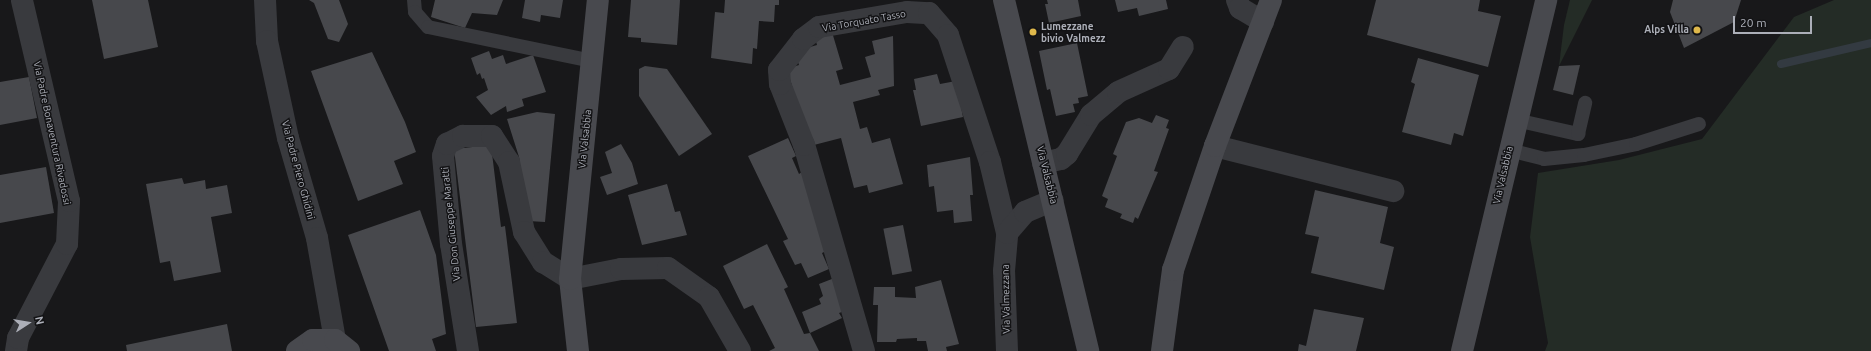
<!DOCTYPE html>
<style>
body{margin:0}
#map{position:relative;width:1871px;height:351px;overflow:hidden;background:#18181a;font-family:Ubuntu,sans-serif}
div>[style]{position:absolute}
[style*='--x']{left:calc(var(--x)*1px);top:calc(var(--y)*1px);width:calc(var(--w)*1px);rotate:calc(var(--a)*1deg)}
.green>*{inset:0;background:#242c26}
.stream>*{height:8px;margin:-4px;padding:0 4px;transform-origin:4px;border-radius:4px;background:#333a41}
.building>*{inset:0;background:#47484c;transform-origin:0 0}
.lane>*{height:14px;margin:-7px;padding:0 7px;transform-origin:7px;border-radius:7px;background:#393a3e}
.street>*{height:22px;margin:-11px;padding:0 11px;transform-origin:11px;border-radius:11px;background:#393a3e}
.secondary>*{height:22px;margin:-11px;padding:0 11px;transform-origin:11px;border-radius:11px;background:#48494e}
.dots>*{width:11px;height:11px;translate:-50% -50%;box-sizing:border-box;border:2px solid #131315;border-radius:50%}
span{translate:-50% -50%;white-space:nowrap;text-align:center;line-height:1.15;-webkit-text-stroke:3px #131315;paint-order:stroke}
.street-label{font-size:10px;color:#acafb8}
.poi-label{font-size:10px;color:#acafb8;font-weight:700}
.left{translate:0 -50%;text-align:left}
.right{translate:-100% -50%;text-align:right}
.north{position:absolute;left:8px;top:303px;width:40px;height:40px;-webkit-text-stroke:3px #131315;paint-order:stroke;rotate:78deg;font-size:11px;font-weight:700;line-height:16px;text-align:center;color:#acafb8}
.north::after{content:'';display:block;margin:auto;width:14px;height:18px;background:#acafb8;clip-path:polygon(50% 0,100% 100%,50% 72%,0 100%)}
.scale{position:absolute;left:1733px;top:16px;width:79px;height:18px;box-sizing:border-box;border:2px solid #acafb8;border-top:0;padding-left:5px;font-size:12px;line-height:14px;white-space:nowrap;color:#acafb8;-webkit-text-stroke:3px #131315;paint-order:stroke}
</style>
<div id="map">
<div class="green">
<i style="clip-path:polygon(1570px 0,1592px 0,1559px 66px,1564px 25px)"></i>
<i style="clip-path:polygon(1834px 0,1871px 0,1871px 351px,1545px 351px,1548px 343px,1530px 237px,1538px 173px,1619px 160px,1702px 139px,1794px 17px)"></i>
</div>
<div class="stream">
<i style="--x:1781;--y:64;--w:92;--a:-13.1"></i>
</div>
<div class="building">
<i style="clip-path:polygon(92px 0,148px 0,158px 47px,104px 59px)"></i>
<i style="clip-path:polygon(309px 0,339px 0,348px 24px,339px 42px,328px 39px,314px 3px)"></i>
<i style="clip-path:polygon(435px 0,503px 0,497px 15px,472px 13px,465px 28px,431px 17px)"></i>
<i style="clip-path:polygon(525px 0,563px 0,560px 18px,541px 15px,540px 22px,522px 18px)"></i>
<i style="clip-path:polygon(631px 0,680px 0,677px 45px,641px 42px,641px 38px,628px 37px)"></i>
<i style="clip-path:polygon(725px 0,779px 0,779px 5px,775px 5px,774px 22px,759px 21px,757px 49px,753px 48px,752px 64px,711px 58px,715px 12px,724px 13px)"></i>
<i style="clip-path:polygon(1047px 0,1078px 0,1081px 16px,1049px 23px,1045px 4px,1048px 4px)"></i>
<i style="clip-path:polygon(1115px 0,1166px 0,1168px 9px,1139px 16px,1137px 8px,1118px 12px)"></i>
<i style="clip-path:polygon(1376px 0,1480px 0,1478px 11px,1501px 16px,1488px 67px,1367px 35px)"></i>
<i style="clip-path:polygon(1673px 0,1741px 0,1734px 22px,1684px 48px,1670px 12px)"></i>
<i style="clip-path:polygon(832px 32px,843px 69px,836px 71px,840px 85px,871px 77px,865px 57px,875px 54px,872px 41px,893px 36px,894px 86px,878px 90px,880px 95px,853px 102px,860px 129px,867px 127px,872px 143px,890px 138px,903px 184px,869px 193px,867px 185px,854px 188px,841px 138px,810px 146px,787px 69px,799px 65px,797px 59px,803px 49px,817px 45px,815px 38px)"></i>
<i style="clip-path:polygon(1077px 43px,1088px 96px,1078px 98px,1079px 103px,1073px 104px,1075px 112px,1056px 116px,1050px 89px,1047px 90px,1039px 51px)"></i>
<i style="clip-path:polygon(489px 51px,492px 59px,503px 55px,506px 64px,533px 55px,546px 92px,522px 99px,524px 106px,507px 112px,506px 106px,491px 115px,476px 97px,488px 90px,484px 78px,482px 79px,480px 73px,477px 75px,471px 58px)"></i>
<i style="clip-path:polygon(372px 52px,405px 122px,416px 152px,394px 161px,403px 184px,358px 201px,311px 71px)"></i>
<i style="clip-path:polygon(1418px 58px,1479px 75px,1463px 136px,1454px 133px,1451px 145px,1402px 132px,1415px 84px,1411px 82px)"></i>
<i style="clip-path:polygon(1580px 65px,1573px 95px,1553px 90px,1559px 66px)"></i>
<i style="clip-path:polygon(645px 66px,667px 69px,712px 134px,679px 156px,639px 96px,639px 69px)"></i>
<i style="clip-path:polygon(937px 74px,940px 84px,956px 81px,963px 117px,921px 126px,913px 90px,916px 90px,914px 79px)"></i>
<i style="clip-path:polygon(29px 77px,37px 118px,0 125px,0 82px)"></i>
<i style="clip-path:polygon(537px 112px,555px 114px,545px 222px,528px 221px,519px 157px,507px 119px)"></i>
<i style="clip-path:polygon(1156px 115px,1169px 120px,1166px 128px,1169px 129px,1154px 171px,1158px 172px,1138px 219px,1135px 217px,1133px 223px,1120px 218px,1122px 214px,1105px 207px,1108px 199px,1102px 196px,1117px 156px,1113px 154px,1126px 122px,1139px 118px,1152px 123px)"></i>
<i style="clip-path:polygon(788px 138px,796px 156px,792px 158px,799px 174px,802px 172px,830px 249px,822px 253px,829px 269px,808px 278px,801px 263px,795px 265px,783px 241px,788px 239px,748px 156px)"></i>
<i style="clip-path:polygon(621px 144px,632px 163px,638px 184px,607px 195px,600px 177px,612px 173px,605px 152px)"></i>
<i style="clip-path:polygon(491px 145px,501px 227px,505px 226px,517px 323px,476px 327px,454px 149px)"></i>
<i style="clip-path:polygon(970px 157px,973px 195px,970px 195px,972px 221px,954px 223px,953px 210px,937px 212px,934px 186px,929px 187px,927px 165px)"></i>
<i style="clip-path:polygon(46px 167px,54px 213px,0 223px,0 175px)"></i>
<i style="clip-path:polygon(182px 178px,184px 184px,205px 180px,206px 189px,227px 185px,232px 213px,211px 217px,221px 272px,174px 281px,170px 261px,160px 263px,146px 184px)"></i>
<i style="clip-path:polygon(667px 184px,675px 212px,680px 211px,687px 235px,642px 245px,628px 195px)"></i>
<i style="clip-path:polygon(1315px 190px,1388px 207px,1380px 243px,1394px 247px,1384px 290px,1311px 273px,1319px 237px,1305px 234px)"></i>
<i style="clip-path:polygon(420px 210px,436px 255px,446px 334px,432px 339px,436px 351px,389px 351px,348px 235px)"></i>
<i style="left:903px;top:225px;width:47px;height:20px;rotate:79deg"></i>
<i style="clip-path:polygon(767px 244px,788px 287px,784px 289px,804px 334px,810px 333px,819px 351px,769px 351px,775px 348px,753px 305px,744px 309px,723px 266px)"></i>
<i style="clip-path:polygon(837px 277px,850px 309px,839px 313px,842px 318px,810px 333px,802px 312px,821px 304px,819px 299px,823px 296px,819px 284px)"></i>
<i style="clip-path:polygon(941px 280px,959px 344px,946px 347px,947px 351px,928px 351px,926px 341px,917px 341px,917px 338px,897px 339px,896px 342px,877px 342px,878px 305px,873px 305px,874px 287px,895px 287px,895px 297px,916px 298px,915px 287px)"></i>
<i style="clip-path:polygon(1314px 309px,1364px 318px,1356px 351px,1298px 351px,1299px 344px,1306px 346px)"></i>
<i style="clip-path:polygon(227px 324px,232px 351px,127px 351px,126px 345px)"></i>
</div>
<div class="lane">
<i style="--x:414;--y:0;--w:12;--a:85"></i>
<i style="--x:415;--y:12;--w:20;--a:49"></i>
<i style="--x:428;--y:27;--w:167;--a:11.7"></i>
<i style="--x:1516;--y:120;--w:64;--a:12.7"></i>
<i style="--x:1578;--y:134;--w:32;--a:-77"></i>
<i style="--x:1509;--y:150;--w:36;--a:14"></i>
<i style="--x:1544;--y:159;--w:40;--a:-5.7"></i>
<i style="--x:1584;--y:155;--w:53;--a:-11.9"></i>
<i style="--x:1636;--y:144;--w:66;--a:-17.6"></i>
</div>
<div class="street">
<i style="--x:265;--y:0;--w:41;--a:87.2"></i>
<i style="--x:267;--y:41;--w:99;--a:77.8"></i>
<i style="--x:288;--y:138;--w:104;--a:73.8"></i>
<i style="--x:317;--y:238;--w:104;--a:80"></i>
<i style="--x:1237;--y:0;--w:9;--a:69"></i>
<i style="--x:1240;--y:8;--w:27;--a:31"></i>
<i style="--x:1215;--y:146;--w:184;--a:14.2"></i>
<i style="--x:1043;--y:163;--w:18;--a:-13"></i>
<i style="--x:1061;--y:159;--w:8;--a:-40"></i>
<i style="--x:1067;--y:154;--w:46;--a:-58.4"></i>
<i style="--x:1091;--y:115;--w:35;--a:-40"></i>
<i style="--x:1118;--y:92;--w:56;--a:-24.3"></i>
<i style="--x:1169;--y:69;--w:26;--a:-58"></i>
<i style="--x:16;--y:351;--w:13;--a:-81"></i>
<i style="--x:18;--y:338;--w:106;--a:-62.5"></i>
<i style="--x:67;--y:244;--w:43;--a:-87.3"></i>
<i style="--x:69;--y:201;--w:206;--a:-103.2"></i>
<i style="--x:468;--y:351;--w:108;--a:-99"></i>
<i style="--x:451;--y:244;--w:88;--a:-95.2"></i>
<i style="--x:443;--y:156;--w:13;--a:-72"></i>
<i style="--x:447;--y:144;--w:18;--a:-27"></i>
<i style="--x:463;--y:136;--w:29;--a:0"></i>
<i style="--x:492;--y:136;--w:31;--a:57"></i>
<i style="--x:509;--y:162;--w:72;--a:77.9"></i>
<i style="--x:524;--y:232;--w:36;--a:58"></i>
<i style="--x:543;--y:262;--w:32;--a:32"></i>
<i style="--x:570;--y:279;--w:52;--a:-11.1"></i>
<i style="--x:621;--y:269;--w:47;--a:-1.2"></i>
<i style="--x:668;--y:268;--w:50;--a:35.3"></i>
<i style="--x:709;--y:297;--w:62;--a:60.1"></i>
<i style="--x:864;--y:351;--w:215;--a:-106.2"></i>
<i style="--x:804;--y:145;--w:66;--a:-111.5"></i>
<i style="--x:780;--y:84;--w:14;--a:-94"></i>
<i style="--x:779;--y:70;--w:39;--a:-52"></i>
<i style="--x:803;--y:39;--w:20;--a:-37"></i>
<i style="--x:819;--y:27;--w:89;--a:-9.7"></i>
<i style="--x:907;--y:12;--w:22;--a:3"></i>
<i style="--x:929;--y:13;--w:29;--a:49"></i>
<i style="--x:948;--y:35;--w:134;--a:71.7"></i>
<i style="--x:990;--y:162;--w:73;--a:76.5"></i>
<i style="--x:1007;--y:351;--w:80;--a:-92.1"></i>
<i style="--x:1004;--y:271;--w:38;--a:-85"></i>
<i style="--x:1007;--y:233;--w:28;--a:-49"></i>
<i style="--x:1025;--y:212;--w:30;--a:-23"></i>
</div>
<div class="secondary">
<i style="--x:1004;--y:0;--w:361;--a:76.5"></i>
<i style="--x:297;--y:351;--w:19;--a:-35"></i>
<i style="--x:313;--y:340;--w:22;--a:0"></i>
<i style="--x:335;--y:340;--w:18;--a:38"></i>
<i style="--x:578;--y:351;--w:72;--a:-96.3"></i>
<i style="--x:570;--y:279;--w:280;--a:-84.3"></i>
<i style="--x:1162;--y:351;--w:82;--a:-82.3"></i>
<i style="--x:1173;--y:270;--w:131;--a:-71.3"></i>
<i style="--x:1215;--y:146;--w:156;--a:-69"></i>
<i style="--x:1462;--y:351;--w:361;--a:-76.5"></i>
</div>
<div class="dots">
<i style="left:1697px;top:30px;background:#dfb84b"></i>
<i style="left:1033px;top:32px;background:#dfb84b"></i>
</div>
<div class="street-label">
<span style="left:864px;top:21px;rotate:-10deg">Via Torquato Tasso</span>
<span style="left:52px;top:133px;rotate:78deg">Via Padre Bonaventura Rivadossi</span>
<span style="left:585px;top:139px;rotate:-84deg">Via Valsabbia</span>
<span style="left:298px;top:170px;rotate:75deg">Via Padre Piero Ghidini</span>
<span style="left:1047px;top:175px;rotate:76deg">Via Valsabbia</span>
<span style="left:1503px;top:175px;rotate:-77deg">Via Valsabbia</span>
<span style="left:451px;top:224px;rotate:-96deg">Via Don Giuseppe Maratti</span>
<span style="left:1006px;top:299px;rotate:-91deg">Via Valmezzana</span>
</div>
<div class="poi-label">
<span class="left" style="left:1041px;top:32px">Lumezzane<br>bivio Valmezz</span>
<span class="right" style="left:1689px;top:30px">Alps Villa</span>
</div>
<div class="north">N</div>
<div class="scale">20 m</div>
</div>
